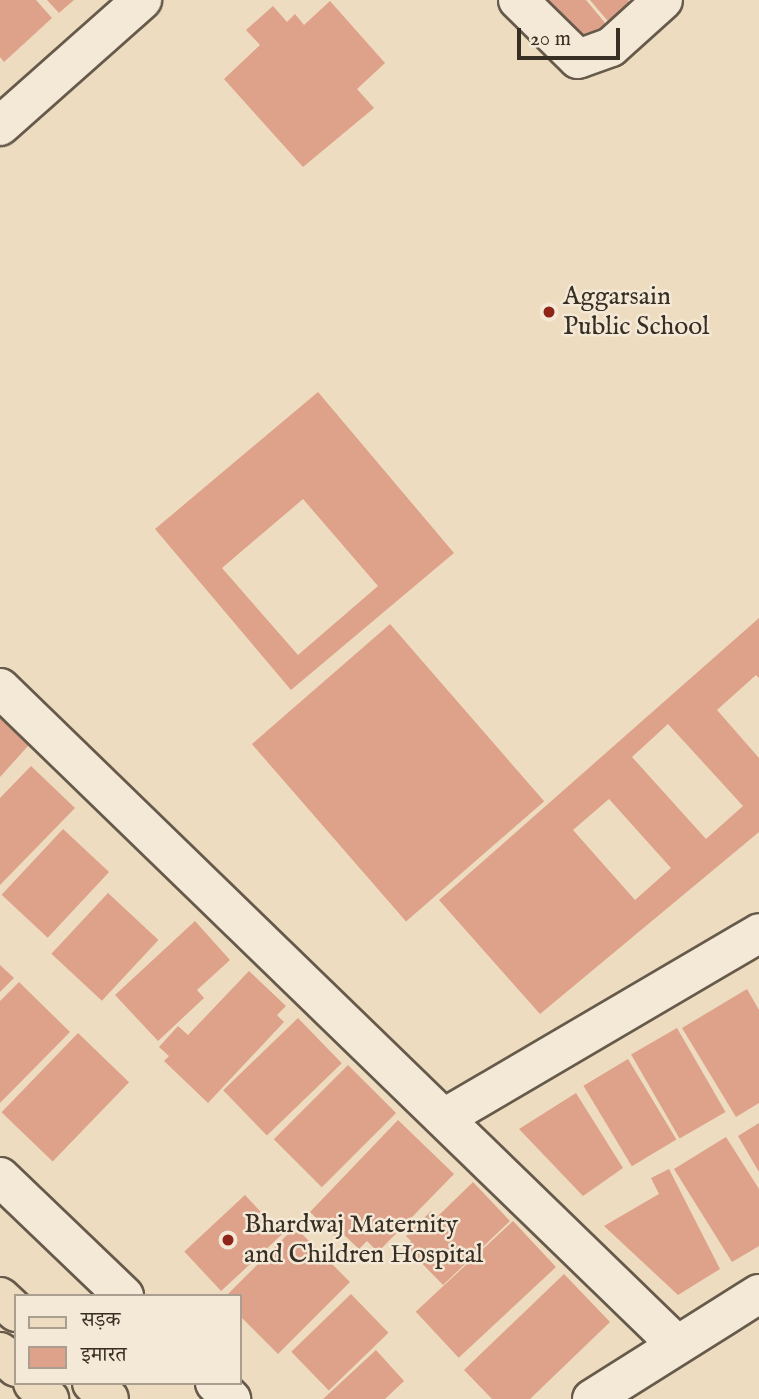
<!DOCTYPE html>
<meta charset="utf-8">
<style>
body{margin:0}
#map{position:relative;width:759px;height:1399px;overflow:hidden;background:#eedcc0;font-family:"IM FELL English","Noto Serif Devanagari",serif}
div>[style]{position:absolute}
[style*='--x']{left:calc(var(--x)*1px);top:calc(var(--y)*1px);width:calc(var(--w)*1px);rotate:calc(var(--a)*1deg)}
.building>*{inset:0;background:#dda289;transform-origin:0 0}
.roads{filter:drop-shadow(2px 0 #665a4b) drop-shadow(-2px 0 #665a4b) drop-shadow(0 2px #665a4b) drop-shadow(0 -2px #665a4b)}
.minor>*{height:38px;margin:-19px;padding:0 19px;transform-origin:19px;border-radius:19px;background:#f4e8d6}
.major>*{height:38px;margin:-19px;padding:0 19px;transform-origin:19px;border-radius:19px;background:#eedcc0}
.dots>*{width:19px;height:19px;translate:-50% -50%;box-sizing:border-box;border:4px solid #f4e8d6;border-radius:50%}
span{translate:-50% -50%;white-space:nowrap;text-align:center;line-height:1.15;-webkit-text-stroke:5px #f4e8d6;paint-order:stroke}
.poi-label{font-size:26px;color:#382f24}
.left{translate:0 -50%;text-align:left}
.legend{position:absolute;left:14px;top:1294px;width:228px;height:91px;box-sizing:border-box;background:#f4e8d6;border:2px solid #a99e8f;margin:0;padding:9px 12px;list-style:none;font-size:21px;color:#382f24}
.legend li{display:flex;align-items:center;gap:14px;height:35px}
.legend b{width:35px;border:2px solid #a99e8f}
.scale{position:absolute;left:517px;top:28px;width:103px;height:32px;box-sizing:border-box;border:4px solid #382f24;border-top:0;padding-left:9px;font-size:21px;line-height:24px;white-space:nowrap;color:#382f24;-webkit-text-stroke:5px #f4e8d6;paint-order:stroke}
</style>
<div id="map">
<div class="building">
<i style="clip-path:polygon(0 0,36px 0,52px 18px,4px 62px,0 57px)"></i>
<i style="clip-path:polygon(47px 0,74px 0,59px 13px)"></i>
<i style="clip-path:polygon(547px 0,586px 0,611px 30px,589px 48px)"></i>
<i style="clip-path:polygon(590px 0,628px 0,634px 7px,612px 26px)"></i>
<i style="clip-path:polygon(330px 1px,385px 63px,357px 89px,374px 108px,303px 167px,224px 79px,260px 45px,246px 30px,273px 6px,287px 22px,295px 14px,304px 25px)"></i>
<i style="clip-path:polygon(evenodd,318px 392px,454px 553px,291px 690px,155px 529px,318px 392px,303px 499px,378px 586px,298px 655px,222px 568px,303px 499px)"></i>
<i style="clip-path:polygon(evenodd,759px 618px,759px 678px,756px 675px,717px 710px,759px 758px,759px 832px,540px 1014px,439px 900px,759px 618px,668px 724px,743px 806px,706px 839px,632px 757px,668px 724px,759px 618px,609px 799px,671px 868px,635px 900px,573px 830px,609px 799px)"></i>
<i style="left:390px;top:624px;width:235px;height:183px;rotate:49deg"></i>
<i style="clip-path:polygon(0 702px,37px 736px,0 777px)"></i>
<i style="clip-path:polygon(31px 766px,75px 808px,0 885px,0 798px)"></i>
<i style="left:63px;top:829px;width:63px;height:90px;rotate:43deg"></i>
<i style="left:108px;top:893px;width:69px;height:83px;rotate:43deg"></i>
<i style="clip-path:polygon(195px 921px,230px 960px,197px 990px,204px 998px,158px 1041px,115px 995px)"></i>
<i style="clip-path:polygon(0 965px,14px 978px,0 992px)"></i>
<i style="clip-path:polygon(249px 971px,286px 1006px,277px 1015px,284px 1022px,208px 1103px,164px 1061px,169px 1056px,159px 1047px,178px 1026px,188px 1035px)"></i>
<i style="clip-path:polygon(19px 982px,70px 1032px,0 1103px,0 1001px)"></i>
<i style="clip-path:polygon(747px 989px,759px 1010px,759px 1103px,736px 1117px,682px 1028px)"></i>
<i style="left:298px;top:1018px;width:63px;height:104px;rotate:46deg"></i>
<i style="left:677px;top:1028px;width:97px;height:53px;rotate:60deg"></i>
<i style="left:78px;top:1033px;width:71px;height:110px;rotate:44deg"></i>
<i style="left:628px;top:1059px;width:94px;height:52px;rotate:59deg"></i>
<i style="left:348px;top:1065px;width:68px;height:105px;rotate:45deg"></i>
<i style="clip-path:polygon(576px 1093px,623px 1168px,583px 1196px,519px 1129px)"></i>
<i style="clip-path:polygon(398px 1120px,454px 1174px,378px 1252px,367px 1241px,359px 1249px,342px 1233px,337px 1238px,310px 1212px)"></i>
<i style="clip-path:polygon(759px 1123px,759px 1172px,738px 1136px)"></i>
<i style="clip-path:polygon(726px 1137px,759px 1189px,759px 1246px,732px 1262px,674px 1169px)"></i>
<i style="clip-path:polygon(669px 1169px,720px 1269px,678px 1295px,604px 1226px,659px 1194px,651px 1178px)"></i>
<i style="clip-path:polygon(473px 1182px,510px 1221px,443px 1285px,406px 1247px,411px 1241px,406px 1236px,431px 1211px,437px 1217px)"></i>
<i style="left:245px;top:1195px;width:54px;height:83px;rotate:47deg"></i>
<i style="left:513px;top:1221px;width:63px;height:133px;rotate:47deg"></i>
<i style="clip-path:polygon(295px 1227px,350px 1282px,278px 1354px,240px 1316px,240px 1296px,226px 1296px)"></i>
<i style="clip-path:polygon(564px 1274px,610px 1322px,530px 1399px,492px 1399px,464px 1370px)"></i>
<i style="left:351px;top:1294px;width:54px;height:83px;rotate:46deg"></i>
<i style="clip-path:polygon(376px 1350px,404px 1381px,385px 1399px,323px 1399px)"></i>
</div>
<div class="roads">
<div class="minor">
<i style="--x:518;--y:0;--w:84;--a:44.5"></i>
<i style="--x:578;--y:59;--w:35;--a:-20"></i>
<i style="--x:611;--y:47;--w:70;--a:-42.1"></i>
<i style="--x:0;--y:126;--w:190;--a:-41.6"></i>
<i style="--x:0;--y:688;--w:943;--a:44.14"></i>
<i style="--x:446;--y:1117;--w:363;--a:-30.4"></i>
<i style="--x:0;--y:1177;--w:172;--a:43.8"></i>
<i style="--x:215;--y:1383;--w:23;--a:45"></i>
<i style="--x:592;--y:1399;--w:197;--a:-32.2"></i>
</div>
<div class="major">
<i style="--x:0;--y:1297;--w:22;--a:43"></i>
<i style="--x:0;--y:1352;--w:22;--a:43"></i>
<i style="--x:33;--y:1383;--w:23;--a:45"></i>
<i style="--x:92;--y:1383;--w:23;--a:43"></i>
</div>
</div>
<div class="dots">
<i style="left:549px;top:312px;background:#8f2418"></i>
<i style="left:228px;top:1240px;background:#8f2418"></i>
</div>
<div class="poi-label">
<span class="left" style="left:563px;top:312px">Aggarsain<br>Public School</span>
<span class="left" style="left:244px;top:1240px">Bhardwaj Maternity<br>and Children Hospital</span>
</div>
<ul class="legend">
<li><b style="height:9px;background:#eedcc0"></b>सड़क</li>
<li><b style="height:19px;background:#dda289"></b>इमारत</li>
</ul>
<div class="scale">20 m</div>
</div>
